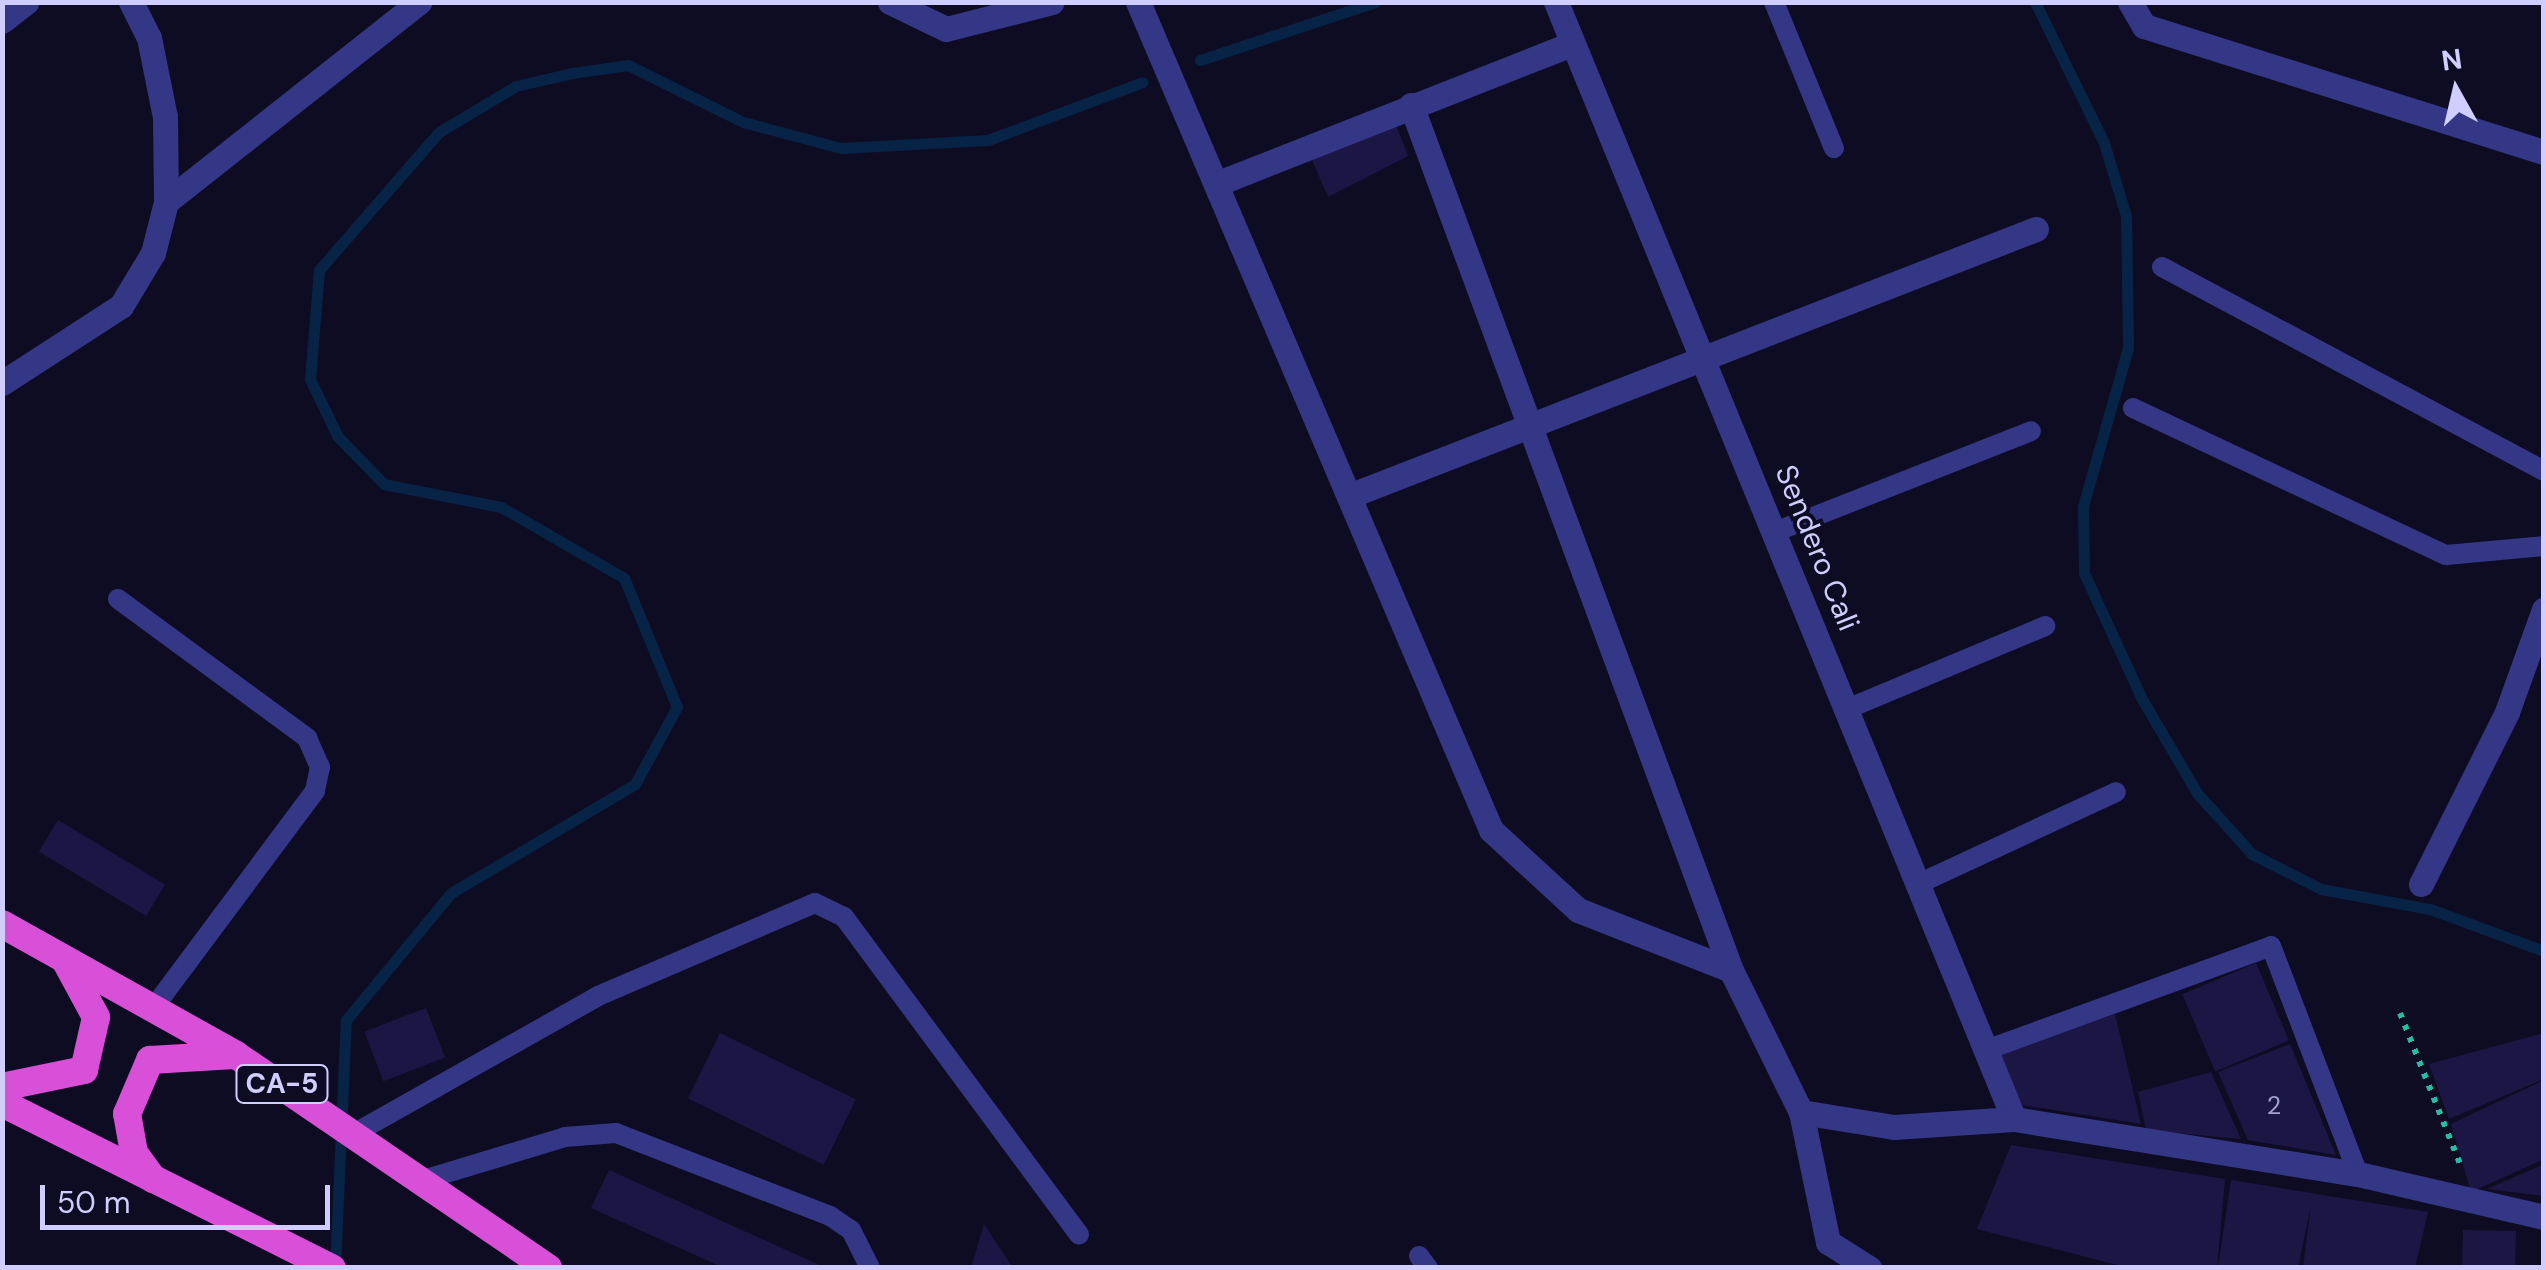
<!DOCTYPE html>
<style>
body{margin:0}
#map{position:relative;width:2546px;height:1270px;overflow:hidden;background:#0e0c23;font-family:"DM Sans",sans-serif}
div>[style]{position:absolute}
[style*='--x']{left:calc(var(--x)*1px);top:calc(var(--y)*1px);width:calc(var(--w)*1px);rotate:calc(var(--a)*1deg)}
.stream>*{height:11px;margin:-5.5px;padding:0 5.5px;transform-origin:5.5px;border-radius:5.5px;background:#072446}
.building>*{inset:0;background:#1c1645;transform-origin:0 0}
.path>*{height:6px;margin-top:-3px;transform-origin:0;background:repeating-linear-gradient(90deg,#24bda6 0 5px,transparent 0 13px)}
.service>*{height:20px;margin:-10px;padding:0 10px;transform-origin:10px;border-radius:10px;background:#333786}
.minor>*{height:25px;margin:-12.5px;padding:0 12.5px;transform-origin:12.5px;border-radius:12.5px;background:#333786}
.trunk>*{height:28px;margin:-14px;padding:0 14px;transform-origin:14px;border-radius:14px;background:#d84fd8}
span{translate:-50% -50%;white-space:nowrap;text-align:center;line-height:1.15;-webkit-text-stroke:8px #0e0c23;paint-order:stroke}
.number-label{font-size:25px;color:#a2a0d0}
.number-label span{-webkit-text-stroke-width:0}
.shield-label span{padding:2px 8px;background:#0e0c23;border:2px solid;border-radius:8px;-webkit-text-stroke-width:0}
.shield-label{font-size:28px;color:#cfceff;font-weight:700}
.street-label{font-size:30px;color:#cfceff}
.frame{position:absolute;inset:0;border:5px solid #cfceff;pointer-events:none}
.north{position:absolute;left:2406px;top:40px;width:100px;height:100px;-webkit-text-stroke:8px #0e0c23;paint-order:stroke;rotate:352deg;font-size:28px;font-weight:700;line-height:40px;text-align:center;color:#cfceff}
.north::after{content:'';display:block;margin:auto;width:35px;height:45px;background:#cfceff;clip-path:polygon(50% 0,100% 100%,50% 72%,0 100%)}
.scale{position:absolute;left:40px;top:1185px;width:290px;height:45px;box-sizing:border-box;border:5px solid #cfceff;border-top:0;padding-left:12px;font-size:30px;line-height:35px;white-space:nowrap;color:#cfceff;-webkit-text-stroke:8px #0e0c23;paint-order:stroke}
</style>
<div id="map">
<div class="stream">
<i style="--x:2035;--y:2;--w:157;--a:63.9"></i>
<i style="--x:2104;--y:143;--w:76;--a:73.2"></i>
<i style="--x:2126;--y:216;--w:132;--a:89.1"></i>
<i style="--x:2128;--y:348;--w:164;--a:105.9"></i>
<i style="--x:2083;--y:506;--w:67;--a:89.1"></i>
<i style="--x:2084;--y:573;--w:139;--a:65.3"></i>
<i style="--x:2142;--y:699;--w:109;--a:59.7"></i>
<i style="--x:2197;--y:793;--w:82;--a:48"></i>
<i style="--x:2252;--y:854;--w:77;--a:26.9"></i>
<i style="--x:2321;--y:889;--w:111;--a:10.4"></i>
<i style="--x:2430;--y:909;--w:121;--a:20.2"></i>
<i style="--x:1200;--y:60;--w:184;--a:-18.3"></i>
<i style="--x:335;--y:1268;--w:248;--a:-87.5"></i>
<i style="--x:346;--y:1020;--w:165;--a:-50.4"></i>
<i style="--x:451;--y:893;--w:214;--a:-30.6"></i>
<i style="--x:635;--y:784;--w:88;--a:-61.4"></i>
<i style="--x:677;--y:707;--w:139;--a:-112.3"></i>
<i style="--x:624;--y:578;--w:142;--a:-150"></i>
<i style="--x:501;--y:507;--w:119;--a:-168.9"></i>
<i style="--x:384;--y:484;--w:66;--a:-134.4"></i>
<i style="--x:338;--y:437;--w:64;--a:-115.8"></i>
<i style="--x:310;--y:379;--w:109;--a:-85.3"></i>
<i style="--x:319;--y:270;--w:183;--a:-49"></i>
<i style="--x:439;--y:132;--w:90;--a:-30.9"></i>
<i style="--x:516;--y:86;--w:57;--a:-13.1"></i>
<i style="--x:572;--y:73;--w:57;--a:-8.1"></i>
<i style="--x:628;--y:65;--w:128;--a:26.4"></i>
<i style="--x:743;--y:122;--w:101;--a:14.9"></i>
<i style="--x:841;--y:148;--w:147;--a:-3.1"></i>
<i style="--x:988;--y:140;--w:165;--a:-20.5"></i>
</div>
<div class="building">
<i style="clip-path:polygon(1393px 117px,1408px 156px,1328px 197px,1309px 153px)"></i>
<i style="left:58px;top:820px;width:125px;height:37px;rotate:31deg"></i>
<i style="left:2256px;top:963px;width:84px;height:80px;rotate:67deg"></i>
<i style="left:426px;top:1008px;width:53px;height:66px;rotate:69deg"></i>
<i style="clip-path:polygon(2115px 1014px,2141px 1124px,2022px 1105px,1999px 1055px)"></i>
<i style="left:720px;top:1033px;width:151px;height:73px;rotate:26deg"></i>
<i style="clip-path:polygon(2544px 1033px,2544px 1079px,2449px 1119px,2429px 1064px)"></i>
<i style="clip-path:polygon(2290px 1044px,2336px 1155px,2248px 1140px,2218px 1072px)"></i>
<i style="clip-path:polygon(2211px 1072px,2241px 1139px,2146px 1130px,2138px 1092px)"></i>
<i style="clip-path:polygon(2544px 1080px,2544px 1159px,2471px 1192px,2451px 1124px)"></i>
<i style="clip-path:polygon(2011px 1145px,2225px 1179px,2217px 1268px,2129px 1268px,1977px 1229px)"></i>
<i style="clip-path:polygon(2544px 1164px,2544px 1196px,2487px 1189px)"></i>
<i style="clip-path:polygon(609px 1170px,826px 1268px,724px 1268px,591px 1208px)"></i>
<i style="clip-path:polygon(2231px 1180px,2428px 1212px,2415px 1268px,2303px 1268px,2311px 1205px,2298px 1268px,2218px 1268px)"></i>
<i style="clip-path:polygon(984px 1224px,1013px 1268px,971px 1268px)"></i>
<i style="left:2463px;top:1230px;width:53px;height:38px;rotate:1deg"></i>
</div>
<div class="path">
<i style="--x:2400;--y:1013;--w:165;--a:68.3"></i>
</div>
<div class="service">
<i style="--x:1774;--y:2;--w:158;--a:67.7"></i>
<i style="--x:2162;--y:267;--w:433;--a:28.1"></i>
<i style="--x:2133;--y:408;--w:346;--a:25.2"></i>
<i style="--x:2446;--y:555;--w:98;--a:-5.2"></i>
<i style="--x:1775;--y:532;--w:275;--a:-21.5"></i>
<i style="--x:118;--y:599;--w:235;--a:36.3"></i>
<i style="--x:307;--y:738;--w:32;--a:66"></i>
<i style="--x:320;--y:767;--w:25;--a:102"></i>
<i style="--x:315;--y:791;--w:269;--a:126.7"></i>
<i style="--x:1847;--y:709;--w:215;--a:-22.7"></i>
<i style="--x:1918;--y:884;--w:218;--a:-24.9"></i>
<i style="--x:1986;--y:1050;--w:303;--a:-20"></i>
<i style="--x:2271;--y:946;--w:244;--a:69.1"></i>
<i style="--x:357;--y:1132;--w:277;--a:-29.4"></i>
<i style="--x:598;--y:996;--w:236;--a:-23.2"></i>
<i style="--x:815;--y:903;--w:32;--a:26"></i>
<i style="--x:844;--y:917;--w:395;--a:53.5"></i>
<i style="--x:423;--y:1180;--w:148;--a:-16.8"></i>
<i style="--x:565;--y:1137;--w:51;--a:-4.5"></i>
<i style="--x:616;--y:1133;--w:230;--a:21.2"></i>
<i style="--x:830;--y:1216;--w:25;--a:34"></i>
<i style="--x:851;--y:1230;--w:42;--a:63.4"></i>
<i style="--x:1419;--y:1256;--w:15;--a:53"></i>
</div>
<div class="minor">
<i style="--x:890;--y:2;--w:62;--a:25.7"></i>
<i style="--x:946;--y:29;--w:109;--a:-14.3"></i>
<i style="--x:1138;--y:2;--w:900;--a:66.91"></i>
<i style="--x:1491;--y:830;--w:118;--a:42.6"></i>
<i style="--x:1578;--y:910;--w:164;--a:21.4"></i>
<i style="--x:1556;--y:2;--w:1207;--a:67.71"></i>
<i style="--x:2130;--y:2;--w:28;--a:60"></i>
<i style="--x:2144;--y:26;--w:419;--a:17.5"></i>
<i style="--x:2;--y:21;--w:31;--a:-38"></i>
<i style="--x:1411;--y:105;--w:922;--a:69.7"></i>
<i style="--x:1731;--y:970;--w:158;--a:63.8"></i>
<i style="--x:1801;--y:1112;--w:133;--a:78.3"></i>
<i style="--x:1828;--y:1242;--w:49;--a:32.4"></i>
<i style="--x:1216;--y:184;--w:382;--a:-21.5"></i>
<i style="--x:166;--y:202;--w:323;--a:-38.3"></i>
<i style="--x:2;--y:383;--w:142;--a:-32.9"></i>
<i style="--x:121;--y:306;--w:62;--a:-58.9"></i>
<i style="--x:153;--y:253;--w:53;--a:-75.7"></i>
<i style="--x:166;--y:202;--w:85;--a:-90.7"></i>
<i style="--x:165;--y:117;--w:81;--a:-101.4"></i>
<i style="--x:149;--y:38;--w:40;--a:-116.6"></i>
<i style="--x:1349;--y:496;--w:737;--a:-21.24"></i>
<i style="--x:2421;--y:884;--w:192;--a:-63.4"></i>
<i style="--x:2507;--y:712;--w:109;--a:-70.2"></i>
<i style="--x:1801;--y:1112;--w:94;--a:9.2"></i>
<i style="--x:1894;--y:1127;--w:120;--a:-3.8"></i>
<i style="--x:2014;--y:1119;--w:348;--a:9.1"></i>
<i style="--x:2358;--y:1174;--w:191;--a:13"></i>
</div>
<div class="trunk">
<i style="--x:2;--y:924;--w:268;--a:29.2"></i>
<i style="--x:236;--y:1055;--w:378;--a:34.3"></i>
<i style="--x:2;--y:1087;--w:84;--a:-11.7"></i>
<i style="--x:84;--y:1070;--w:54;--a:-77.2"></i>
<i style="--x:96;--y:1017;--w:65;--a:-118.5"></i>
<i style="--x:2;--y:1103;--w:369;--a:26.6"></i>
<i style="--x:153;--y:1179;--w:32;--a:-126"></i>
<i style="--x:134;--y:1153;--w:40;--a:-100"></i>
<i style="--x:127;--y:1114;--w:59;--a:-66.9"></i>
<i style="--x:150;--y:1060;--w:85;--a:-3.4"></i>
</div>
<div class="number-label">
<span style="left:2274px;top:1106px">2</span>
</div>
<div class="shield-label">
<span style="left:282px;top:1084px">CA-5</span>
</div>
<div class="street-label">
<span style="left:1817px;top:548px;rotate:68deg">Sendero Cali</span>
</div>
<div class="frame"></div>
<div class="north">N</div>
<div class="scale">50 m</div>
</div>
